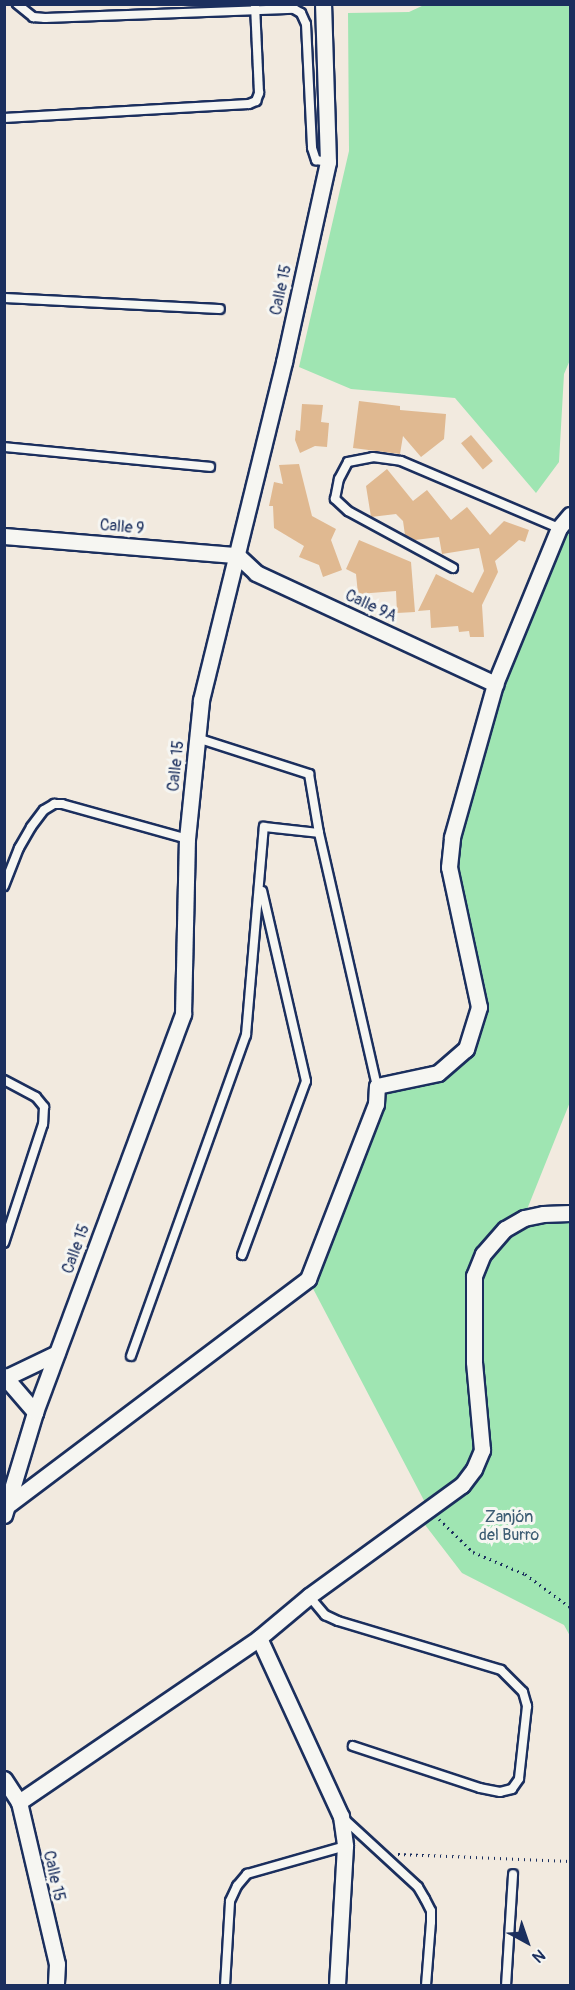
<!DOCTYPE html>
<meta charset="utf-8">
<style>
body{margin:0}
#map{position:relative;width:575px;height:1990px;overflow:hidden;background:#f2eadf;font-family:Pangolin,sans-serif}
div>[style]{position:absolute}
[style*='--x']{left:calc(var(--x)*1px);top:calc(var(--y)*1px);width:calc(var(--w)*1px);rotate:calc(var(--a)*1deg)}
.green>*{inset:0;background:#9fe5b2}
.building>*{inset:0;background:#e0b991;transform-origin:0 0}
.path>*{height:3px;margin-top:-1.5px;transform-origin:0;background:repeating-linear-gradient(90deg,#1b2f5e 0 1.5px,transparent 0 6px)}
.roads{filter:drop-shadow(2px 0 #1b2f5e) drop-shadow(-2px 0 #1b2f5e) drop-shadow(0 2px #1b2f5e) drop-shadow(0 -2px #1b2f5e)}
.lane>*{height:8px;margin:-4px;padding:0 4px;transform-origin:4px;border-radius:4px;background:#f6f6f2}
.street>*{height:15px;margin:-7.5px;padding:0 7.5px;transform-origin:7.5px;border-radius:7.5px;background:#f6f6f2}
span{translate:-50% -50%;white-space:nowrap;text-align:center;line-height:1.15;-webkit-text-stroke:6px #f6f6f2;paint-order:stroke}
.street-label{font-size:16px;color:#1b2f5e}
.park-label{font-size:16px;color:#3c5c73}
.frame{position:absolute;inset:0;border:6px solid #1b2f5e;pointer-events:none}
.north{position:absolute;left:497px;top:1912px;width:60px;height:60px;-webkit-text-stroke:4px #f6f6f2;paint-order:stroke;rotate:140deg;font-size:16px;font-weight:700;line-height:24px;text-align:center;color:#1b2f5e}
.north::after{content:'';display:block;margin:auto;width:21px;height:27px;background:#1b2f5e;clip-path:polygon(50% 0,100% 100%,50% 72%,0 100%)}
</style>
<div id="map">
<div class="green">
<i style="clip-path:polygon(424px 5px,570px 5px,570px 360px,564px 374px,559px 462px,536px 493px,455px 398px,351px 389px,299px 367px,349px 151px,348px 13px,409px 12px)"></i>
<i style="clip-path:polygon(570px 515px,570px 1102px,524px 1217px,570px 1213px,570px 1636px,564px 1625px,462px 1573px,419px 1517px,429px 1510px,308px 1279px,377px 1086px,438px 1073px,466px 1048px,479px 1007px,449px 867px,495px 684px)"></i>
</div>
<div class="building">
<i style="clip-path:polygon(359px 401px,400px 406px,400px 410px,446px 414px,444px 439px,421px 457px,403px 436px,400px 454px,353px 448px)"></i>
<i style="clip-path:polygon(302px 404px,323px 405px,321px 422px,329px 423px,327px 447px,315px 446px,300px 453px,295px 440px,296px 430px,300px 431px)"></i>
<i style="left:471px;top:435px;width:34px;height:13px;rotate:50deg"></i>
<i style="clip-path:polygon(299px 464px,312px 516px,336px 529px,331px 540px,342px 570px,323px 577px,319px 565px,299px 557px,304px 546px,274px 528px,273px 506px,269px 506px,274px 482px,283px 484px,279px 465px)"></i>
<i style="clip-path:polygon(387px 469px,413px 501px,427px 490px,451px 520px,467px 507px,490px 535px,504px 521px,529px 530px,525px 542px,519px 540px,495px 561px,498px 572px,482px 605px,484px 637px,470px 637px,469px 631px,459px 632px,458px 626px,431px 628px,430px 610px,418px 611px,436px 574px,473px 593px,484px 571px,479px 548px,442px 554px,439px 537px,415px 540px,405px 535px,403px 521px,396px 514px,371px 517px,366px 486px)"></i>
<i style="clip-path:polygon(359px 540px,411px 562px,415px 612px,397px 613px,396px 591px,358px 594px,356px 574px,346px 569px)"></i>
</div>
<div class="path">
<i style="--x:439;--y:1519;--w:47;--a:44.1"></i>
<i style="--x:473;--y:1552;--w:56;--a:22.9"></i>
<i style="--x:525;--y:1574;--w:56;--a:36.3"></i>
<i style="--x:398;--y:1854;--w:172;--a:2.3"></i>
</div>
<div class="roads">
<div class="lane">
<i style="--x:17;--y:4;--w:21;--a:39"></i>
<i style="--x:33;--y:17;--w:12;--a:5"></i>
<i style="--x:45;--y:18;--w:249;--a:-2.1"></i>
<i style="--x:294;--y:9;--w:8;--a:30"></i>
<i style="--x:301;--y:13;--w:12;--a:66"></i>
<i style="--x:306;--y:24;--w:124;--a:87.2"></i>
<i style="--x:312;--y:148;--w:13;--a:72"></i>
<i style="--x:316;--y:160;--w:12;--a:9"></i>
<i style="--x:4;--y:118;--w:245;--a:-3.3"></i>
<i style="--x:249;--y:104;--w:8;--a:-23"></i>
<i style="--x:256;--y:101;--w:9;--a:-69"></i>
<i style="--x:259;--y:93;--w:89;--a:-92.6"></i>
<i style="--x:4;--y:298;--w:216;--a:2.9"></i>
<i style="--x:4;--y:447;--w:207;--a:5.5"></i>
<i style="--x:453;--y:568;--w:119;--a:-151.5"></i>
<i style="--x:348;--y:511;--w:18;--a:-137"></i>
<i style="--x:335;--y:499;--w:20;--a:-79"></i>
<i style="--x:339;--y:479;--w:19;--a:-62"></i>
<i style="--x:348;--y:462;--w:25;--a:-11"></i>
<i style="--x:373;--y:457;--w:28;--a:8"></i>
<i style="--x:401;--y:461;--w:172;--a:23"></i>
<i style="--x:197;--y:738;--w:118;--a:17.8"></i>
<i style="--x:309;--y:774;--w:60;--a:80.4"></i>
<i style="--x:319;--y:833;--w:260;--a:77.1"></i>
<i style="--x:4;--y:886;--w:41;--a:-68.5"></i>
<i style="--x:19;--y:848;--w:24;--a:-60"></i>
<i style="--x:31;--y:827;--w:21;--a:-53"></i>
<i style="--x:44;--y:810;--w:12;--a:-31"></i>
<i style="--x:54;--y:804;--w:8;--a:0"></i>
<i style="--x:62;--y:804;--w:130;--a:15.6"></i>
<i style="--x:4;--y:1080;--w:36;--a:28"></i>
<i style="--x:36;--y:1097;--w:13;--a:51"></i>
<i style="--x:44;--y:1107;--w:17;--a:93"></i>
<i style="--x:43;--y:1124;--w:125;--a:108.1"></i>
<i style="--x:242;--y:1255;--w:185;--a:-69.8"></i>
<i style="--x:306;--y:1081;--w:195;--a:-103"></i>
<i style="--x:131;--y:1356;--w:341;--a:-70.3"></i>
<i style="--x:246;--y:1035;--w:209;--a:-85.1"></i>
<i style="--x:264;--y:827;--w:55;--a:6.2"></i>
<i style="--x:309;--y:1596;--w:25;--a:50"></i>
<i style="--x:325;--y:1615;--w:14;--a:25"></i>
<i style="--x:338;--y:1621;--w:170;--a:16.7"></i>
<i style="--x:501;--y:1670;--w:31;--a:45"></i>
<i style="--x:523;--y:1692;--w:15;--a:74"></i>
<i style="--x:527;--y:1706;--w:73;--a:96.3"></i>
<i style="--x:519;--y:1779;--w:12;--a:125"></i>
<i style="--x:512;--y:1789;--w:12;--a:166"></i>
<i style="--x:500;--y:1792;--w:20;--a:-169"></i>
<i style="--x:480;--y:1788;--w:134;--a:-161.7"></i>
<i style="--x:342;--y:1817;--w:103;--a:42.6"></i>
<i style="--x:418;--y:1887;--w:14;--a:60"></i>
<i style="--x:425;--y:1899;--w:13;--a:63"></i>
<i style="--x:431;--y:1911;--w:11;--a:90"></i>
<i style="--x:431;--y:1922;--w:64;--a:94.5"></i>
<i style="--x:225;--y:1986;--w:85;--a:-86.6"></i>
<i style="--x:230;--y:1901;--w:17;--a:-65"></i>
<i style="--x:237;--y:1886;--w:16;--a:-50"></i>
<i style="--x:247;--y:1874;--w:102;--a:-15.9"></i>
<i style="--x:506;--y:1986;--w:112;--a:-86.4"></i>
</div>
<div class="street">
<i style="--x:4;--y:536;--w:234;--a:4.7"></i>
<i style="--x:237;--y:555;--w:26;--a:43"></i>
<i style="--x:256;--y:573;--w:264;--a:24.9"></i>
<i style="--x:4;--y:1376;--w:48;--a:49.3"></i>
<i style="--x:7;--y:1377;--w:55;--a:-25.6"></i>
<i style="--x:8;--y:1505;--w:376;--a:-37"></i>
<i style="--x:308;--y:1279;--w:188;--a:-68.8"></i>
<i style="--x:376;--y:1104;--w:18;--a:-87"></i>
<i style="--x:377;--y:1086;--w:62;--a:-12"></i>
<i style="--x:438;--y:1073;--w:37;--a:-41"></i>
<i style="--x:466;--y:1049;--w:44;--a:-72.8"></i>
<i style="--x:479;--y:1007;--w:143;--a:-102.1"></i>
<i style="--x:449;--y:867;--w:30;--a:-84"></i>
<i style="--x:452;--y:837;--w:159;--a:-74.3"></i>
<i style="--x:495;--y:684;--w:169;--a:-67.7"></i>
<i style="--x:559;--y:528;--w:17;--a:-50"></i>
<i style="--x:4;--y:1515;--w:108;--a:-73.2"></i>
<i style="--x:35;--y:1412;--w:425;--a:-69.6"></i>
<i style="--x:183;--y:1014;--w:175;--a:-88.7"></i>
<i style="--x:187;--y:839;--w:140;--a:-84.2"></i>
<i style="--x:201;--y:700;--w:348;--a:-76.2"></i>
<i style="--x:284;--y:362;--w:205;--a:-77.6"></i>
<i style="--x:328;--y:162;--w:158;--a:-91.8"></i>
<i style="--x:259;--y:1638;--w:196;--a:65.3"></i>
<i style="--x:341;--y:1816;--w:30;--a:82"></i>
<i style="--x:345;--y:1846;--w:140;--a:93.3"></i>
<i style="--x:4;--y:1779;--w:27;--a:57"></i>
<i style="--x:19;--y:1802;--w:166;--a:76.8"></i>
<i style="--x:57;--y:1964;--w:22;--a:93"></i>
<i style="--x:19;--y:1802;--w:291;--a:-34.3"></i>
<i style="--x:259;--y:1638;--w:65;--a:-40"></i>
<i style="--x:309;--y:1596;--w:189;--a:-36"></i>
<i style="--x:462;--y:1485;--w:20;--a:-53"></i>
<i style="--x:474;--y:1469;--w:21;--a:-67"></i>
<i style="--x:482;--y:1450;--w:88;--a:-95.2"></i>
<i style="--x:474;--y:1362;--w:86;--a:-90"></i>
<i style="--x:474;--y:1276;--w:24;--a:-68"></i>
<i style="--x:483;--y:1254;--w:33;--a:-49"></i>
<i style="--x:505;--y:1229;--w:22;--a:-30"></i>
<i style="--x:524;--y:1218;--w:19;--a:-12"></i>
<i style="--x:543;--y:1214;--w:27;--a:-2"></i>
</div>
</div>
<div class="street-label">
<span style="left:281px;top:290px;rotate:-78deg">Calle 15</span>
<span style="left:122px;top:527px;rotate:5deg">Calle 9</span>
<span style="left:371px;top:606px;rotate:25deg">Calle 9A</span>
<span style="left:176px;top:766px;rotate:-84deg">Calle 15</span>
<span style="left:76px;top:1249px;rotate:-70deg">Calle 15</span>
<span style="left:54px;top:1876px;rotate:77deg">Calle 15</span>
</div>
<div class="park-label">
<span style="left:509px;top:1526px">Zanjón<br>del Burro</span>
</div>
<div class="frame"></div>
<div class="north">N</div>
</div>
